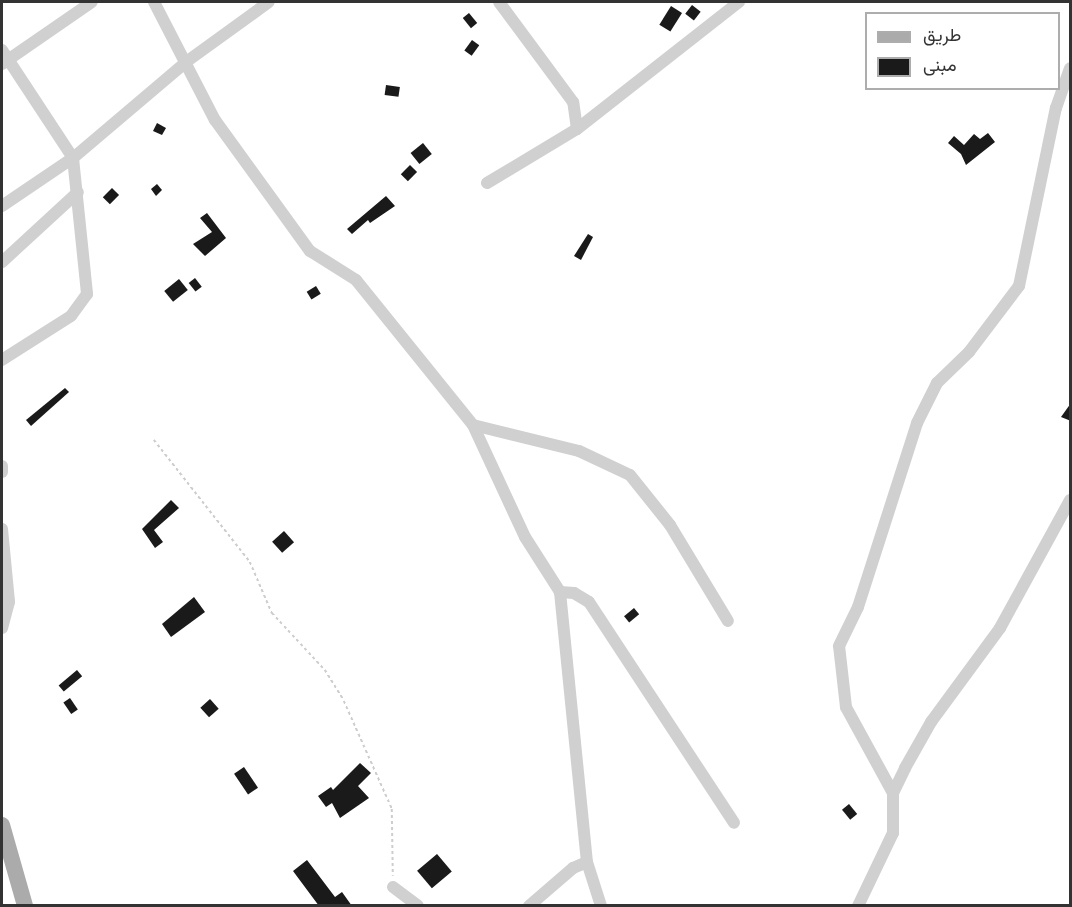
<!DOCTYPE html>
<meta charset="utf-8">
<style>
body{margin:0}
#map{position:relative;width:1072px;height:907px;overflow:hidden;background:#fff;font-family:Raleway,Vazirmatn,sans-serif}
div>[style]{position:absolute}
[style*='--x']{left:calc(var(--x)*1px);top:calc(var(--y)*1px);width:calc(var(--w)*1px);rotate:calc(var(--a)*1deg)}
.building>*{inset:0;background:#1a1a1a;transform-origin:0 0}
.path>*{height:1.5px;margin-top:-0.75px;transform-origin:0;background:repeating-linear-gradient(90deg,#cdcdcd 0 3px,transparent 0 6px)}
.minor>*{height:12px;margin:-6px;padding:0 6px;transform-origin:6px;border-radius:6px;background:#d0d0d0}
.major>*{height:16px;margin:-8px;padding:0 8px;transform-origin:8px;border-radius:8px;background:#ababab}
span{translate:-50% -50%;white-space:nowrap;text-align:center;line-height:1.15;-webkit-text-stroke:6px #fff;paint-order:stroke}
.frame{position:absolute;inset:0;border:3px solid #333;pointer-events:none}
.legend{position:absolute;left:865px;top:12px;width:195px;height:78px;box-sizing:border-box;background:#fff;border:2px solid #adadad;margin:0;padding:8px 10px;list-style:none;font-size:18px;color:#333}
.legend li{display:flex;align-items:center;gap:12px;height:30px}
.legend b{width:30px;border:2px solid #adadad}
</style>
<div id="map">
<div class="building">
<i style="left:692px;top:5px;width:11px;height:11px;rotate:38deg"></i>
<i style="left:671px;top:6px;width:13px;height:22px;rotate:32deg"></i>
<i style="left:469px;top:13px;width:13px;height:8px;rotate:51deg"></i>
<i style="left:472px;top:40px;width:9px;height:13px;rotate:36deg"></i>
<i style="left:386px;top:85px;width:14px;height:10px;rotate:8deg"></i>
<i style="clip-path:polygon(157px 123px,166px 128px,162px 135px,153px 131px)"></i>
<i style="clip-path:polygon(988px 133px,995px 142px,966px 165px,961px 154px,948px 143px,954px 136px,964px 145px,974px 134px,980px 139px)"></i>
<i style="left:423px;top:143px;width:14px;height:16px;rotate:51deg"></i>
<i style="left:410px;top:165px;width:10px;height:13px;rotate:45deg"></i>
<i style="clip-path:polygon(157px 184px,162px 190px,156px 196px,151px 189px)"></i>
<i style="left:112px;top:188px;width:10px;height:13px;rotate:45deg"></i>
<i style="clip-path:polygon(386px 196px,395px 206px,370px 223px,368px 220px,352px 234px,347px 229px)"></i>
<i style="clip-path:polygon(207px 213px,226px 238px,205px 256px,193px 244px,212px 232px,200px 218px)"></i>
<i style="clip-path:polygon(588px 234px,593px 237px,581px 260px,574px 256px)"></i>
<i style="left:195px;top:278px;width:11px;height:8px;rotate:52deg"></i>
<i style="left:179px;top:279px;width:14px;height:19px;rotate:51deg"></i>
<i style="left:316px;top:286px;width:9px;height:11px;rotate:58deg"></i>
<i style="clip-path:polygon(65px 388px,69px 392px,31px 426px,26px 420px)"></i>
<i style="clip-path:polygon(1071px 403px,1071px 421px,1061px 417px)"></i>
<i style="clip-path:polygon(171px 500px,179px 508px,154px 530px,163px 542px,155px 548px,142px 529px)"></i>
<i style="left:284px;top:531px;width:15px;height:16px;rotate:48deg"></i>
<i style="clip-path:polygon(194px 597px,205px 612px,171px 637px,162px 624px)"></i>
<i style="left:634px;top:608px;width:8px;height:13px;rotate:50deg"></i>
<i style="left:77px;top:670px;width:8px;height:24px;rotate:50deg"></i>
<i style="left:70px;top:698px;width:14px;height:8px;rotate:56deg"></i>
<i style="left:210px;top:699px;width:13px;height:13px;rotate:48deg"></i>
<i style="clip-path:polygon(360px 763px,371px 773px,358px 786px,369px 798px,340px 818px,332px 803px,326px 807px,318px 796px,331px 787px,333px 790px)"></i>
<i style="left:244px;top:767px;width:25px;height:12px;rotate:56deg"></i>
<i style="left:849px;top:804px;width:13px;height:9px;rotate:51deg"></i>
<i style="left:437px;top:854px;width:23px;height:26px;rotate:50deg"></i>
<i style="clip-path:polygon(307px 860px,335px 897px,342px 892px,352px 906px,319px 906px,293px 871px)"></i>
</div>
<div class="path">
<i style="--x:154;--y:440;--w:155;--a:51.8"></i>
<i style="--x:250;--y:562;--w:56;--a:66.7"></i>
<i style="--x:272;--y:613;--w:78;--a:47.1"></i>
<i style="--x:325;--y:670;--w:36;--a:58"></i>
<i style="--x:344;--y:701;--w:118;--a:66"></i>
<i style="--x:392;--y:809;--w:67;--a:89.1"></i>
</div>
<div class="minor">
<i style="--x:154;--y:2;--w:133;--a:62.7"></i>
<i style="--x:215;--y:120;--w:162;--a:54.1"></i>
<i style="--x:310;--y:251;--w:54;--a:32.2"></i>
<i style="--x:356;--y:280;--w:186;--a:51.1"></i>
<i style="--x:473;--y:425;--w:109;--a:13.8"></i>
<i style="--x:579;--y:451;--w:56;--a:25.2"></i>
<i style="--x:630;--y:475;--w:64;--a:51.3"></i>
<i style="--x:670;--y:525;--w:112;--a:58.9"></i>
<i style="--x:2;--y:50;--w:129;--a:56.7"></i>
<i style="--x:73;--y:158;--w:137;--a:84.1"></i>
<i style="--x:87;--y:294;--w:27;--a:126"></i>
<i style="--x:71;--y:316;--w:82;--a:147.5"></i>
<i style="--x:2;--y:64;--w:109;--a:-34.6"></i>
<i style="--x:577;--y:129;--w:206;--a:-38.1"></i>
<i style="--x:487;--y:183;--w:105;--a:-31"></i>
<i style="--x:577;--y:129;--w:27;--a:-98"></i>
<i style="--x:573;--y:102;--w:124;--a:-126.5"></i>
<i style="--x:2;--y:206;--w:86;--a:-34.1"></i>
<i style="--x:73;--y:158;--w:148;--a:-40.3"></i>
<i style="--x:186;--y:62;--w:102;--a:-35.9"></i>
<i style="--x:2;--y:262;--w:103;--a:-42.6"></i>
<i style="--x:473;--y:425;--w:123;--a:65.1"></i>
<i style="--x:525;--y:537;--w:65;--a:57.5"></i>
<i style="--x:560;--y:592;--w:271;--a:84.3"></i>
<i style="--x:587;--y:862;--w:46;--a:72.3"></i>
<i style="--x:2;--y:466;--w:6;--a:90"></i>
<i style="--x:2;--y:529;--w:73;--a:84.5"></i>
<i style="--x:9;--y:602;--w:27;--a:105"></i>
<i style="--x:560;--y:592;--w:14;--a:4"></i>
<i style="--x:574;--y:593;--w:17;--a:31"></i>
<i style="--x:589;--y:602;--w:264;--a:56.7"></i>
<i style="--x:893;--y:793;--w:98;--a:-118.7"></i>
<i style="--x:846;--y:707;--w:61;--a:-96.5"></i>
<i style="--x:839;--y:646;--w:43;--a:-64"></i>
<i style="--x:858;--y:607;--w:193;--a:-72.2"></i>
<i style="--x:917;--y:423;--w:45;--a:-63.4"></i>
<i style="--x:937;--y:383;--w:45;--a:-44.1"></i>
<i style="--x:969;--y:352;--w:83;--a:-52.9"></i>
<i style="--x:1019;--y:286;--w:182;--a:-78.3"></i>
<i style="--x:1056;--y:108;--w:42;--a:-70.7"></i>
<i style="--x:393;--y:887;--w:31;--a:37"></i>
<i style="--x:529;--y:906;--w:58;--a:-40.8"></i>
<i style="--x:573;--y:868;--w:15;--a:-23"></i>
<i style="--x:858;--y:906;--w:81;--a:-64.4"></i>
<i style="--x:893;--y:833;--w:40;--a:-90"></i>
<i style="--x:893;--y:793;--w:28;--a:-64"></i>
<i style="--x:905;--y:768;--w:53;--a:-60.5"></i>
<i style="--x:931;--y:722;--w:117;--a:-53.7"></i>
<i style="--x:1000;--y:628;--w:146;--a:-61.3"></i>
</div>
<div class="major">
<i style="--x:2;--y:825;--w:84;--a:74.1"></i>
</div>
<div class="frame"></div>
<ul class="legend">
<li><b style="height:8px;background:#ababab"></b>طريق</li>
<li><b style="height:16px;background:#1a1a1a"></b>مبنى</li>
</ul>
</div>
